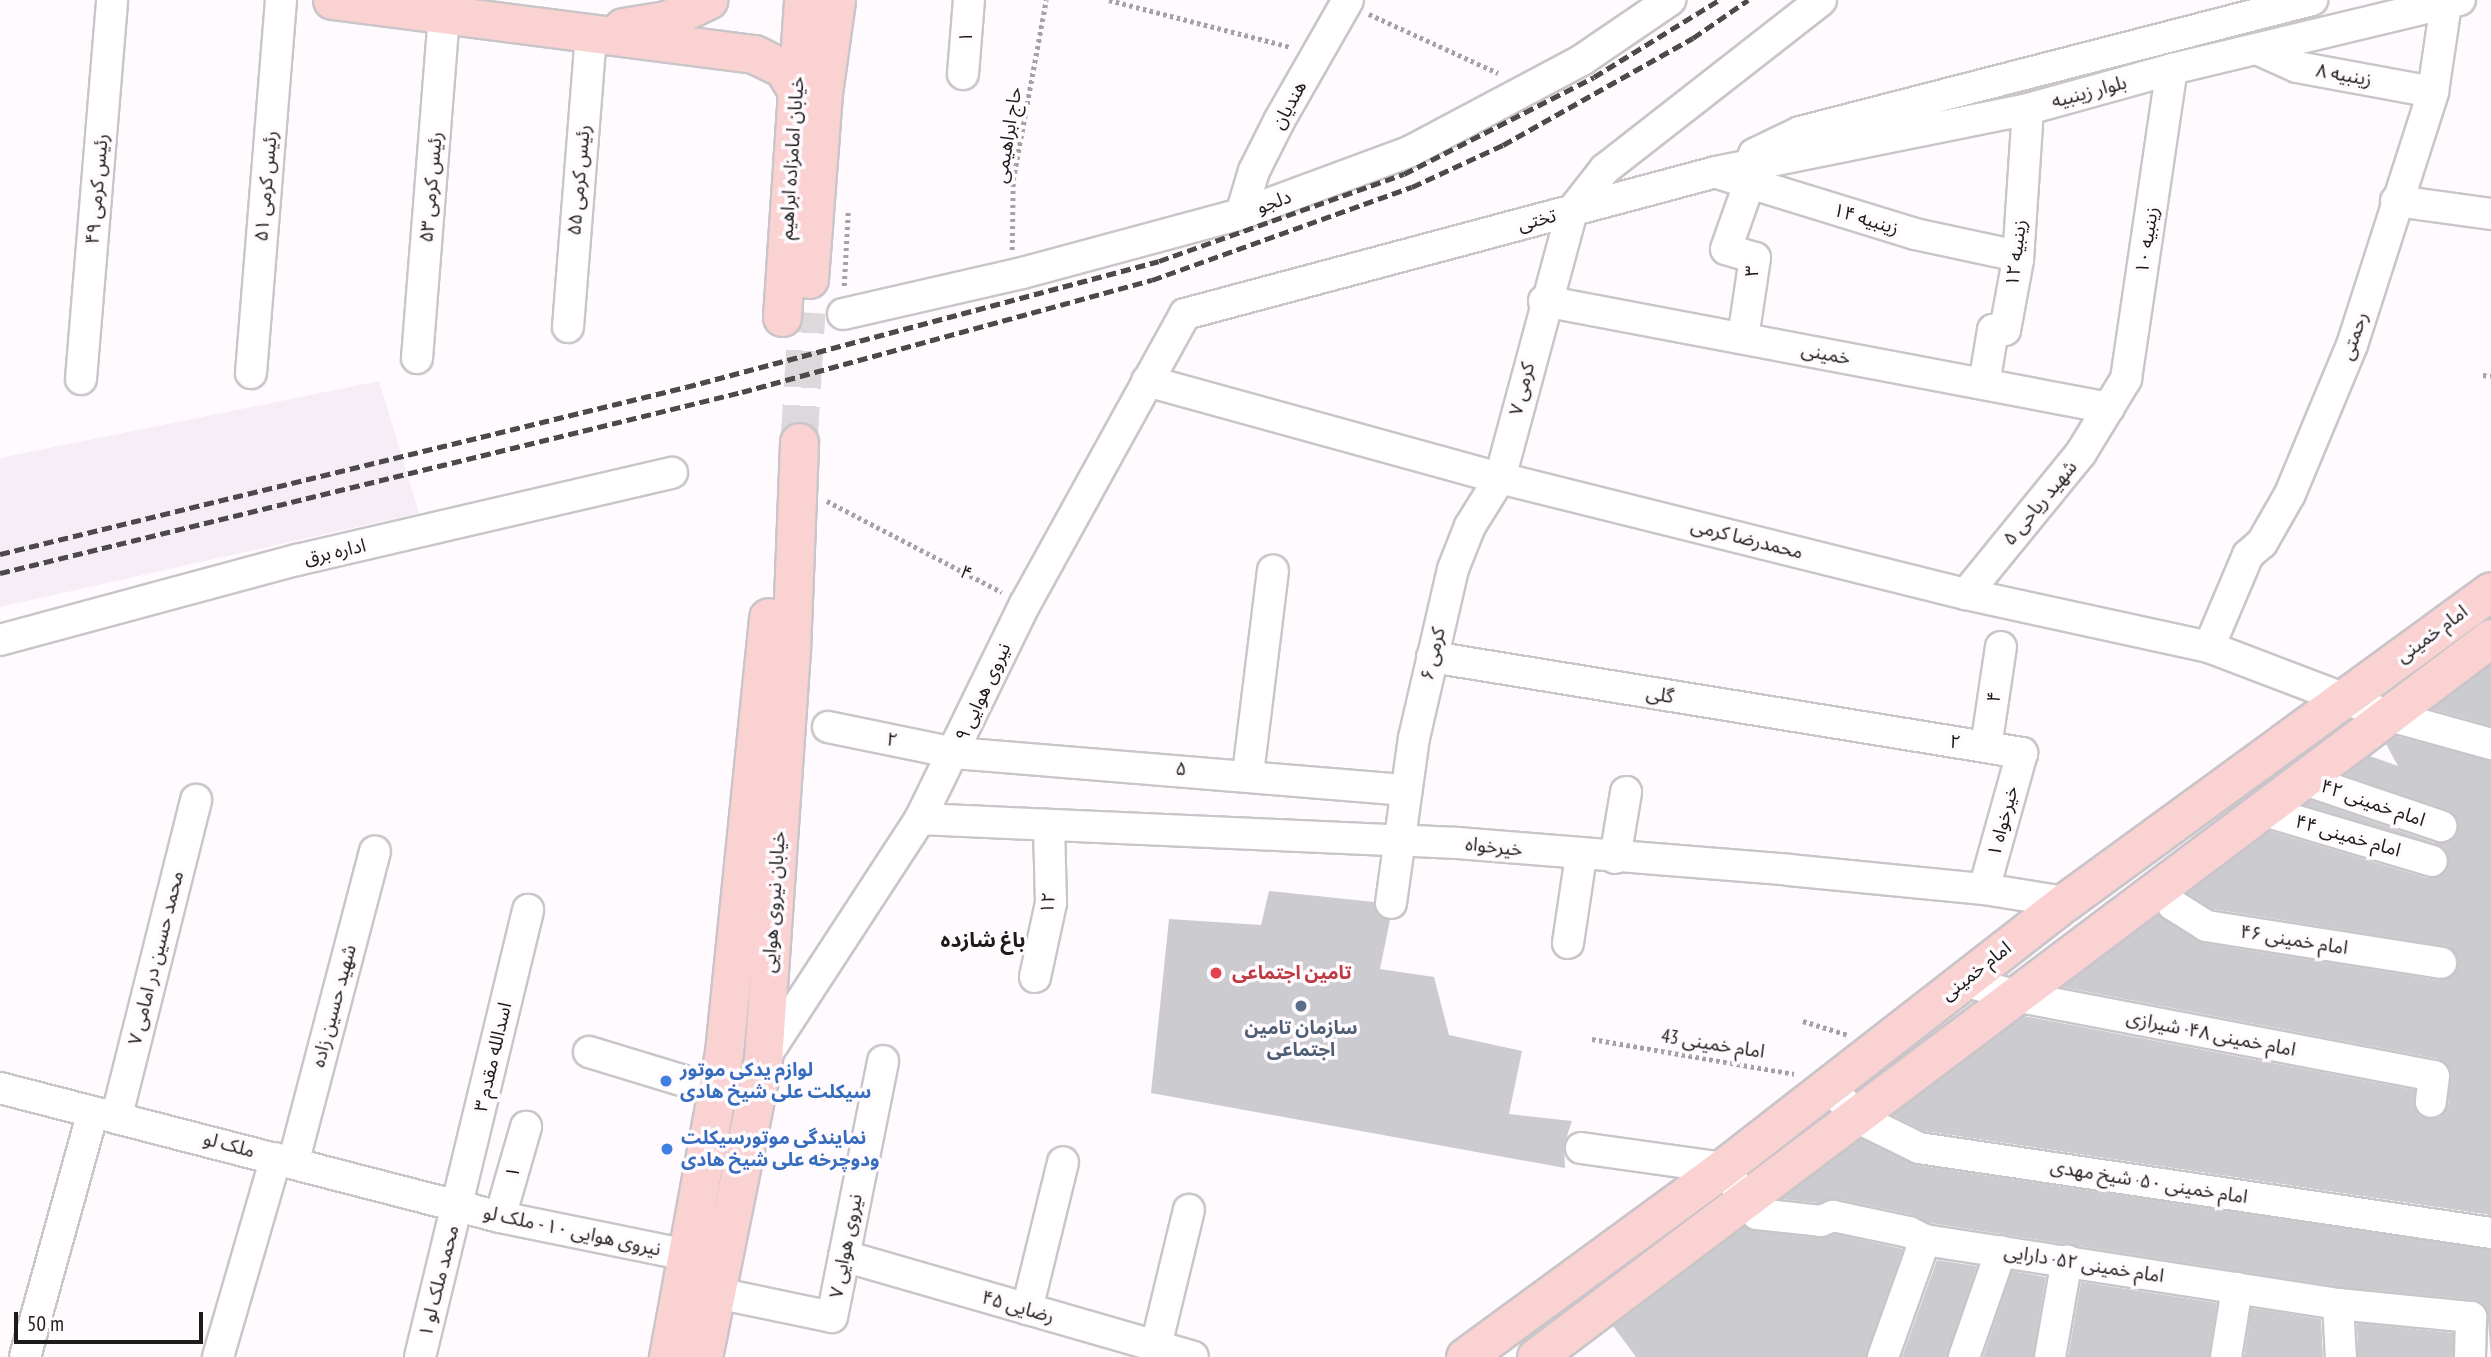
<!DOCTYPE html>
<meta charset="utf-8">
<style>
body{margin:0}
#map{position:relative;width:2491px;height:1357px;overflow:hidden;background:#fefafe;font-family:"PT Sans Narrow","Noto Sans Arabic",sans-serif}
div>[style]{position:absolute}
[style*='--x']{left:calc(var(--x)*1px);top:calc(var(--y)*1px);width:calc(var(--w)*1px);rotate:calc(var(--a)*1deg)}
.built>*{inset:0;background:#f7edf6}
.building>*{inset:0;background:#cbcbd0}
.major-tunnel>*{height:37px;margin-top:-18.5px;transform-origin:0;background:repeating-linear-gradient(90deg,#dcd8dc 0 37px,transparent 0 55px)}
.path>*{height:4.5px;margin-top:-2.25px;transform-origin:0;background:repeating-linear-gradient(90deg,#a5a2a5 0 3.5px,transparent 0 7px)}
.roads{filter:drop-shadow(2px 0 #c9c5c9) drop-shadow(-2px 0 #c9c5c9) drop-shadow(0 2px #c9c5c9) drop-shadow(0 -2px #c9c5c9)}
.minor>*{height:30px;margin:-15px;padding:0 15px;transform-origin:15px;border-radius:15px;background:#fff}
.major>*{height:37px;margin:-18.5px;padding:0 18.5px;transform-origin:18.5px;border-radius:18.5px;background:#fad2d2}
.rail>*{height:5px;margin-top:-2.5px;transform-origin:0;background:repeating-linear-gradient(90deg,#4c494b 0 10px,transparent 0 15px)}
.dots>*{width:19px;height:19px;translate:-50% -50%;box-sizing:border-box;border:4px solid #fefafe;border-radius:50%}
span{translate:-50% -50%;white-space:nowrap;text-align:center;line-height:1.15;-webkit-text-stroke:7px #fefafe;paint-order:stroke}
.street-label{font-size:19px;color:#1c1a1b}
.health-label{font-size:19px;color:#be3a42;font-weight:700}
.left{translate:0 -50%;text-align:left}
.service-label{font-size:19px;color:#4e5e75;font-weight:700}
.shop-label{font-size:19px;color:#366cbe;font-weight:700}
.neighbourhood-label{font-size:21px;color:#1c1a1b;font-weight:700}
.scale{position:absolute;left:14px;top:1312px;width:189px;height:32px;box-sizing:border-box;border:4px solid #1c1a1b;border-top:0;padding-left:9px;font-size:21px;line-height:24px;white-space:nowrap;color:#1c1a1b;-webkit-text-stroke:5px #fefafe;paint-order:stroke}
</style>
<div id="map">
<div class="built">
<i style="clip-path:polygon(379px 381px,419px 513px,0 607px,0 458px)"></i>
</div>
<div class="building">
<i style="clip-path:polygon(2491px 664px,2491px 726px,2431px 709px)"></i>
<i style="clip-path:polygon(2396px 736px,2491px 761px,2491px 1215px,1924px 1131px,1892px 1115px,2024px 1016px,2415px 1090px,2415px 1108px,2420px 1116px,2439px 1118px,2448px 1105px,2451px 1077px,2450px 1069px,2438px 1059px,2062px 987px,2158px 915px,2203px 943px,2438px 980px,2454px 974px,2457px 957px,2444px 946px,2212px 909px,2187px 893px,2270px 831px,2427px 878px,2443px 874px,2449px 858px,2438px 845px,2304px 805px,2310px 800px,2435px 843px,2452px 840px,2458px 823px,2447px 810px,2344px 775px,2370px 756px,2398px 766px,2386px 744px)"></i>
<i style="clip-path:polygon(1269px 891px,1374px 902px,1380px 916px,1390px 920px,1380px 969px,1434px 977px,1449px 1035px,1522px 1051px,1509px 1114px,1572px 1121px,1564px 1145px,1565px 1168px,1151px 1093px,1169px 919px,1261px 925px)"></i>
<i style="clip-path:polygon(1861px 1139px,1916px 1165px,2491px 1250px,2491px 1357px,2487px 1310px,2473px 1300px,2340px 1287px,1930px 1223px,1913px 1215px,1837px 1199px,1818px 1203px,1781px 1199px)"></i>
<i style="clip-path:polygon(1745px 1226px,1755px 1231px,1819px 1238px,1835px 1234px,1903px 1249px,1866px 1357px,1636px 1357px,1613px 1326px)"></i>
<i style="clip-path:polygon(1937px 1260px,1977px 1266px,1947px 1357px,1902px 1357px)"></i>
<i style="clip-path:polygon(2012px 1271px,2046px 1277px,2033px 1357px,1983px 1357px)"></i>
<i style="clip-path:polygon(2081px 1282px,2217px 1303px,2209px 1357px,2068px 1357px)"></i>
<i style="clip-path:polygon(2251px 1308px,2321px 1319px,2323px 1357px,2244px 1357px)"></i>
<i style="clip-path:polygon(2357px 1323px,2453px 1333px,2453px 1357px,2358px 1357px)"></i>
</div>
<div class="major-tunnel">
<i style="--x:799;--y:442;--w:130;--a:-86.5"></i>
</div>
<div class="path">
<i style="--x:1109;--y:0;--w:188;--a:14.5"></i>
<i style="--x:1369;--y:14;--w:142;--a:24.6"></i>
<i style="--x:1012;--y:250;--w:70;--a:-89.2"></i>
<i style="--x:1013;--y:180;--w:183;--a:-79.6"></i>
<i style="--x:844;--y:286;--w:75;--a:-86.9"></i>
<i style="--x:2483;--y:375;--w:8;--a:7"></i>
<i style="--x:827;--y:501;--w:197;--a:27.5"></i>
<i style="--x:1803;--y:1021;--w:47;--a:17.3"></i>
<i style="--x:1592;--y:1039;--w:205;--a:9.8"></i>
</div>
<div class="roads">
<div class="minor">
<i style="--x:2257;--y:49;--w:44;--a:24.2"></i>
<i style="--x:2297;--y:67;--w:138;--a:10.4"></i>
<i style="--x:963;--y:74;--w:74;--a:-85.4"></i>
<i style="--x:1754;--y:154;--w:51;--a:-25.6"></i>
<i style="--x:1800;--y:132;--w:529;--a:-14.46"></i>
<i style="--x:1717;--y:173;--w:207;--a:17.1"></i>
<i style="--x:1915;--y:234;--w:105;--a:12.1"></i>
<i style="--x:2396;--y:201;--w:96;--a:7.8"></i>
<i style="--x:1241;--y:214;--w:45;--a:-73.2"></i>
<i style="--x:1254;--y:171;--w:56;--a:-63.4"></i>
<i style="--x:1279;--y:121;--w:139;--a:-60.3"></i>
<i style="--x:1544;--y:301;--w:575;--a:10.72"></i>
<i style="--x:843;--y:314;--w:184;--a:-12.9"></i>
<i style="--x:1022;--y:273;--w:227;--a:-15.1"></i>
<i style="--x:1241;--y:214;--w:181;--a:-20.3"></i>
<i style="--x:1411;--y:151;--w:194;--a:-28"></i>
<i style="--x:1582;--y:60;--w:107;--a:-34.3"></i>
<i style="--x:568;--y:327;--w:296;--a:-85.5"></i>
<i style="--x:1743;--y:338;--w:81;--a:-81.5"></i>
<i style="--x:1755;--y:258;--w:30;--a:-163"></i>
<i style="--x:1726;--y:249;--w:69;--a:-70.5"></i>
<i style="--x:417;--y:358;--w:344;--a:-85.5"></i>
<i style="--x:251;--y:373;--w:374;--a:-85.4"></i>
<i style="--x:81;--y:379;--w:380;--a:-85.3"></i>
<i style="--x:1147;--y:381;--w:366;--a:15.4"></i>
<i style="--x:1500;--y:478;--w:480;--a:14"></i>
<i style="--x:1966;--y:594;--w:249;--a:12.3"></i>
<i style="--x:2209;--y:647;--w:194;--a:20.9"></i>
<i style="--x:2390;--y:716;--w:105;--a:15.5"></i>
<i style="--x:1984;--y:384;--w:55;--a:-80.5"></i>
<i style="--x:1993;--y:330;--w:12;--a:0"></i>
<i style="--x:2005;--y:330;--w:71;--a:-79.5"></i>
<i style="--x:2018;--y:260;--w:151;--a:-86.2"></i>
<i style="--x:1966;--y:594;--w:182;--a:-50.8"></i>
<i style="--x:2081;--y:453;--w:87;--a:-58.7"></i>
<i style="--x:2126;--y:379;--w:313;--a:-81.6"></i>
<i style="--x:0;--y:640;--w:308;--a:-15.1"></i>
<i style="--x:297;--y:560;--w:385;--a:-13.1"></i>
<i style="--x:2209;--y:647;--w:100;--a:-67"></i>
<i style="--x:2248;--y:555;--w:18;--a:-41"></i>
<i style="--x:2262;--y:543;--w:56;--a:-60.3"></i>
<i style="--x:2290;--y:494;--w:161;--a:-67.4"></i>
<i style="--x:2352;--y:345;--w:266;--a:-72.2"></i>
<i style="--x:2433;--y:92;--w:89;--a:-81.6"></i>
<i style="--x:1432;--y:657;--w:598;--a:9.24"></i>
<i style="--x:2022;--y:753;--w:141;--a:105.6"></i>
<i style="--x:828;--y:727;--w:130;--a:11.6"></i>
<i style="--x:955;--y:753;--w:453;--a:4.7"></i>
<i style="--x:1986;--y:747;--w:101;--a:-81.5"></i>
<i style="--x:1248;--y:774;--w:205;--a:-83"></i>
<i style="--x:2305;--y:780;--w:144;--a:18.7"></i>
<i style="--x:2264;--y:811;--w:175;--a:16.6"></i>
<i style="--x:920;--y:819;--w:538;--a:2.56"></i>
<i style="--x:1457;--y:843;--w:333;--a:4.6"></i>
<i style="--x:1789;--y:870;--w:196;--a:5.6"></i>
<i style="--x:1984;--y:889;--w:82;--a:9.1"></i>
<i style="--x:1615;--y:858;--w:67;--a:-80.5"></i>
<i style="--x:2160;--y:890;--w:20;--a:49"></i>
<i style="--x:2173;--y:905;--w:39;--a:32"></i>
<i style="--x:2206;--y:926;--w:238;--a:8.9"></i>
<i style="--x:1391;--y:903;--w:167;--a:-82.1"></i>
<i style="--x:1414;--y:738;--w:173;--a:-77"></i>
<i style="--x:1453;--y:569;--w:46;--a:-68.4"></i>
<i style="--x:1470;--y:526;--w:57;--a:-58"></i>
<i style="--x:1500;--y:478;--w:277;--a:-74.9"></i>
<i style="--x:1572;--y:211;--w:53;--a:-51.8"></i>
<i style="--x:1605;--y:169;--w:274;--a:-38"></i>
<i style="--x:1568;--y:943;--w:88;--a:-81.5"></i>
<i style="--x:1035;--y:977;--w:76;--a:-77.8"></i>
<i style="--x:1051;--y:903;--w:76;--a:-91.5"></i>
<i style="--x:1964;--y:981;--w:58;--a:15.9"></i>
<i style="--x:2020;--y:997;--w:421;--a:10.8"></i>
<i style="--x:2434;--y:1076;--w:26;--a:97"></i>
<i style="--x:589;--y:1052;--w:134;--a:16.9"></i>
<i style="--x:763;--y:1060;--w:288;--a:-56.9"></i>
<i style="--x:920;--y:819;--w:239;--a:-64"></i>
<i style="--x:1025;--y:604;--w:331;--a:-61.1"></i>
<i style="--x:1185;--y:314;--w:550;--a:-14.97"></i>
<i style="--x:1716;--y:172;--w:318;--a:-11.4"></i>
<i style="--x:2028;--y:109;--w:149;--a:-15.5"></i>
<i style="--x:2172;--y:69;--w:296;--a:-13.5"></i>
<i style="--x:1828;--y:1085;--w:45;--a:47.7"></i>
<i style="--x:1858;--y:1118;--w:68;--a:26.2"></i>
<i style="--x:1919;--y:1148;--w:578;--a:8.45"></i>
<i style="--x:0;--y:1088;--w:516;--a:14.47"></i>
<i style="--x:500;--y:1217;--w:191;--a:11.5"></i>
<i style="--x:117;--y:1115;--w:325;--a:-75.9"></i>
<i style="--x:1581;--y:1148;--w:143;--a:8"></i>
<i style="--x:1723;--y:1168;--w:57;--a:53.5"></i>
<i style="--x:1757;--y:1214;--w:64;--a:6.2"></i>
<i style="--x:1821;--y:1221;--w:13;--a:-23"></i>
<i style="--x:1833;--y:1216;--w:78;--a:11.9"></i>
<i style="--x:1909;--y:1232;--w:18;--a:27"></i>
<i style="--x:1925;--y:1240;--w:418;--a:8.8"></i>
<i style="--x:2338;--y:1304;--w:134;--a:5.6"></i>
<i style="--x:2471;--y:1317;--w:40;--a:91.4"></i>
<i style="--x:294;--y:1160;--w:319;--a:-75.3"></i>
<i style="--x:500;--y:1217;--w:94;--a:-73.9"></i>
<i style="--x:844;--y:1256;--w:363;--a:16.1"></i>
<i style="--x:717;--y:1293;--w:117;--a:11.8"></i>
<i style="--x:832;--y:1317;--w:261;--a:-78.7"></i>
<i style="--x:2338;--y:1304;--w:53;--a:86.8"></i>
<i style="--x:1027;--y:1309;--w:151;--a:-76.2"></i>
<i style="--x:1156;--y:1346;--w:140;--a:-76.4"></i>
<i style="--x:25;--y:1357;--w:254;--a:-74.5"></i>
<i style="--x:218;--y:1357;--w:207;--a:-73.8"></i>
<i style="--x:420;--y:1357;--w:460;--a:-76.4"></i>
<i style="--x:1883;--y:1357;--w:124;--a:-70.3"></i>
<i style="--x:1964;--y:1357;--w:112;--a:-70.8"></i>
<i style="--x:2050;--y:1357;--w:98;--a:-80.1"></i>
<i style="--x:2226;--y:1357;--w:70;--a:-80.9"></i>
</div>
<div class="major">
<i style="--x:332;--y:0;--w:425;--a:7.3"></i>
<i style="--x:754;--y:54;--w:32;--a:26"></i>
<i style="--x:783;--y:68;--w:26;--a:59"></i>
<i style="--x:623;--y:27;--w:44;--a:-9.2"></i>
<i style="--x:666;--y:20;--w:47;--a:-25.5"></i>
<i style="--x:809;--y:279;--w:187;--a:-85.7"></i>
<i style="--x:823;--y:93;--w:94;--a:-82"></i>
<i style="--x:782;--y:317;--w:318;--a:-86.2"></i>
<i style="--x:668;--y:1357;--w:310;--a:-79.6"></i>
<i style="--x:724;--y:1052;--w:437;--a:-84.2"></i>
<i style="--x:703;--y:1357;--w:303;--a:-78.6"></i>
<i style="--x:763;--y:1060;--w:409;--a:-86.1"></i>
<i style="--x:791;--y:652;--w:210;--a:-87.8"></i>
<i style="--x:1465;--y:1357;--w:320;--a:-36.2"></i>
<i style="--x:1723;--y:1168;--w:433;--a:-37.9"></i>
<i style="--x:2065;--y:902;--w:527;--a:-36.13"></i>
<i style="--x:1536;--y:1357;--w:1195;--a:-36.98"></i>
</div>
</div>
<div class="rail">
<i style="--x:0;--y:554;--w:706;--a:-13.68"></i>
<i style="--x:686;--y:387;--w:489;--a:-14.9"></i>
<i style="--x:1159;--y:261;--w:260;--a:-19.6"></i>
<i style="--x:1404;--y:174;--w:213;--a:-27"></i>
<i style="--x:1594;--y:77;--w:147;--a:-31.6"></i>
<i style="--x:0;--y:573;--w:764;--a:-13.71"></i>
<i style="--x:742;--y:392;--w:425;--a:-15.3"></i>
<i style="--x:1152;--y:280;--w:276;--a:-19.7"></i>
<i style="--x:1412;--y:187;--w:100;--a:-24.8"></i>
<i style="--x:1503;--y:145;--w:218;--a:-29.4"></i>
<i style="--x:1693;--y:38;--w:67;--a:-34.6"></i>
</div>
<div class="dots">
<i style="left:1216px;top:973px;background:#e0444e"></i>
<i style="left:1301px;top:1006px;background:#5c6f8a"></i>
<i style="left:666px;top:1081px;background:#3f7fe0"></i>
<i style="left:667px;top:1149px;background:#3f7fe0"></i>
</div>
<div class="street-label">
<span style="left:966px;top:37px;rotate:-85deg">۱</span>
<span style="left:2344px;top:75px;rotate:10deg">زینبیه ۸</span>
<span style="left:2089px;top:92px;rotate:-15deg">بلوار زینبیه</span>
<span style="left:1289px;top:105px;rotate:-61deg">هندیان</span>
<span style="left:1008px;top:135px;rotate:-81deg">حاج ابراهیمی</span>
<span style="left:792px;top:158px;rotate:-86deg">خیابان امامزاده ابراهیم</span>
<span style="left:579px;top:180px;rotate:-85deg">رئیس کرمی ۵۵</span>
<span style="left:266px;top:186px;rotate:-85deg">رئیس کرمی ۵۱</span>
<span style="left:431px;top:187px;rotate:-85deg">رئیس کرمی ۵۳</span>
<span style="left:97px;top:189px;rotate:-85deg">رئیس کرمی ۴۹</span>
<span style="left:1274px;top:202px;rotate:-20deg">دلجو</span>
<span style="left:1866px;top:219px;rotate:17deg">زینبیه ۱۴</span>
<span style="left:1537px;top:220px;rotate:-15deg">تختی</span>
<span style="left:2147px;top:240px;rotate:-81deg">زینبیه ۱۰</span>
<span style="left:2016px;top:253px;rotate:-83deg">زینبیه ۱۲</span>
<span style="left:1752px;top:271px;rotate:-88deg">۳</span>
<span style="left:2354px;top:336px;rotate:-71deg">رحمتی</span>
<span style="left:1826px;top:354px;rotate:11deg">خمینی</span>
<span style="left:1522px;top:389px;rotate:-76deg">کرمی ۷</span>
<span style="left:2040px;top:503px;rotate:-50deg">۵ شهید ریاحی</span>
<span style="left:1747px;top:539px;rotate:14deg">محمدرضا کرمی</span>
<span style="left:335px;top:552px;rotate:-13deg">اداره برق</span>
<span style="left:966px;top:573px;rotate:28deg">۴</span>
<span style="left:2432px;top:634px;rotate:-36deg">امام خمینی</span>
<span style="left:1433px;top:654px;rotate:-77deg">کرمی ۶</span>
<span style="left:983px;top:692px;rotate:-65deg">نیروی هوایی ۹</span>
<span style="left:1660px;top:695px;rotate:9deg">گلی</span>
<span style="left:1994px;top:697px;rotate:-81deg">۴</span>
<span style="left:892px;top:740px;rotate:11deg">۲</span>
<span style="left:1955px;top:742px;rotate:9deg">۲</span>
<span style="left:1181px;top:769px;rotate:4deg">۵</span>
<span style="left:2373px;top:803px;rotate:19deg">امام خمینی ۴۲</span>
<span style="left:2003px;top:821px;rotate:-75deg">خیرخواه ۱</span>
<span style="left:2348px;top:836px;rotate:16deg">امام خمینی ۴۴</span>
<span style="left:1494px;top:847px;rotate:6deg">خیرخواه</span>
<span style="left:774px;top:902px;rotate:-86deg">خیابان نیروی هوایی</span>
<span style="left:1048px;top:903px;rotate:-85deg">۱۲</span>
<span style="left:2294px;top:940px;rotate:9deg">امام خمینی ۴۶</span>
<span style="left:156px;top:958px;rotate:-76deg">۷ محمد حسین در امامی</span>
<span style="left:1976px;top:971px;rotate:-38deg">امام خمینی</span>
<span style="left:334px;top:1006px;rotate:-75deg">شهید حسین زاده</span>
<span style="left:2211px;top:1034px;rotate:11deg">امام خمینی ۴۸- شیرازی</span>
<span style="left:1713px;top:1044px;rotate:9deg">امام خمینی 43</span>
<span style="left:493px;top:1057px;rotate:-77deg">۳ اسدالله مقدم</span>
<span style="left:229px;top:1145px;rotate:15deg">ملک لو</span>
<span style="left:513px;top:1172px;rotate:-74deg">۱</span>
<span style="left:2149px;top:1182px;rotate:9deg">امام خمینی ۵۰- شیخ مهدی</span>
<span style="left:572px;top:1231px;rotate:12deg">نیروی هوایی ۱۰ - ملک لو</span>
<span style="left:846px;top:1246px;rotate:-79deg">نیروی هوایی ۷</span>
<span style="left:2084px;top:1264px;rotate:9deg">امام خمینی ۵۲- دارایی</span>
<span style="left:439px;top:1281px;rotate:-76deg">۱ محمد ملک لو</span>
<span style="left:1018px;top:1307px;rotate:16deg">رضایی ۴۵</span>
</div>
<div class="health-label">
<span class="left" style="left:1232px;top:973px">تامین اجتماعی</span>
</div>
<div class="service-label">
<span style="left:1301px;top:1039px">سازمان تامین<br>اجتماعی</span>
</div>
<div class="shop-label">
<span class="left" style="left:680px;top:1081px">لوازم یدکی موتور<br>سیکلت علی شیخ هادی</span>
<span class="left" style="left:681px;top:1149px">نمایندگی موتورسیکلت<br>ودوچرخه علی شیخ هادی</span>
</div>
<div class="neighbourhood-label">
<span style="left:983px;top:940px">باغ شازده</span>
</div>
<div class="scale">50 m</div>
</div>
